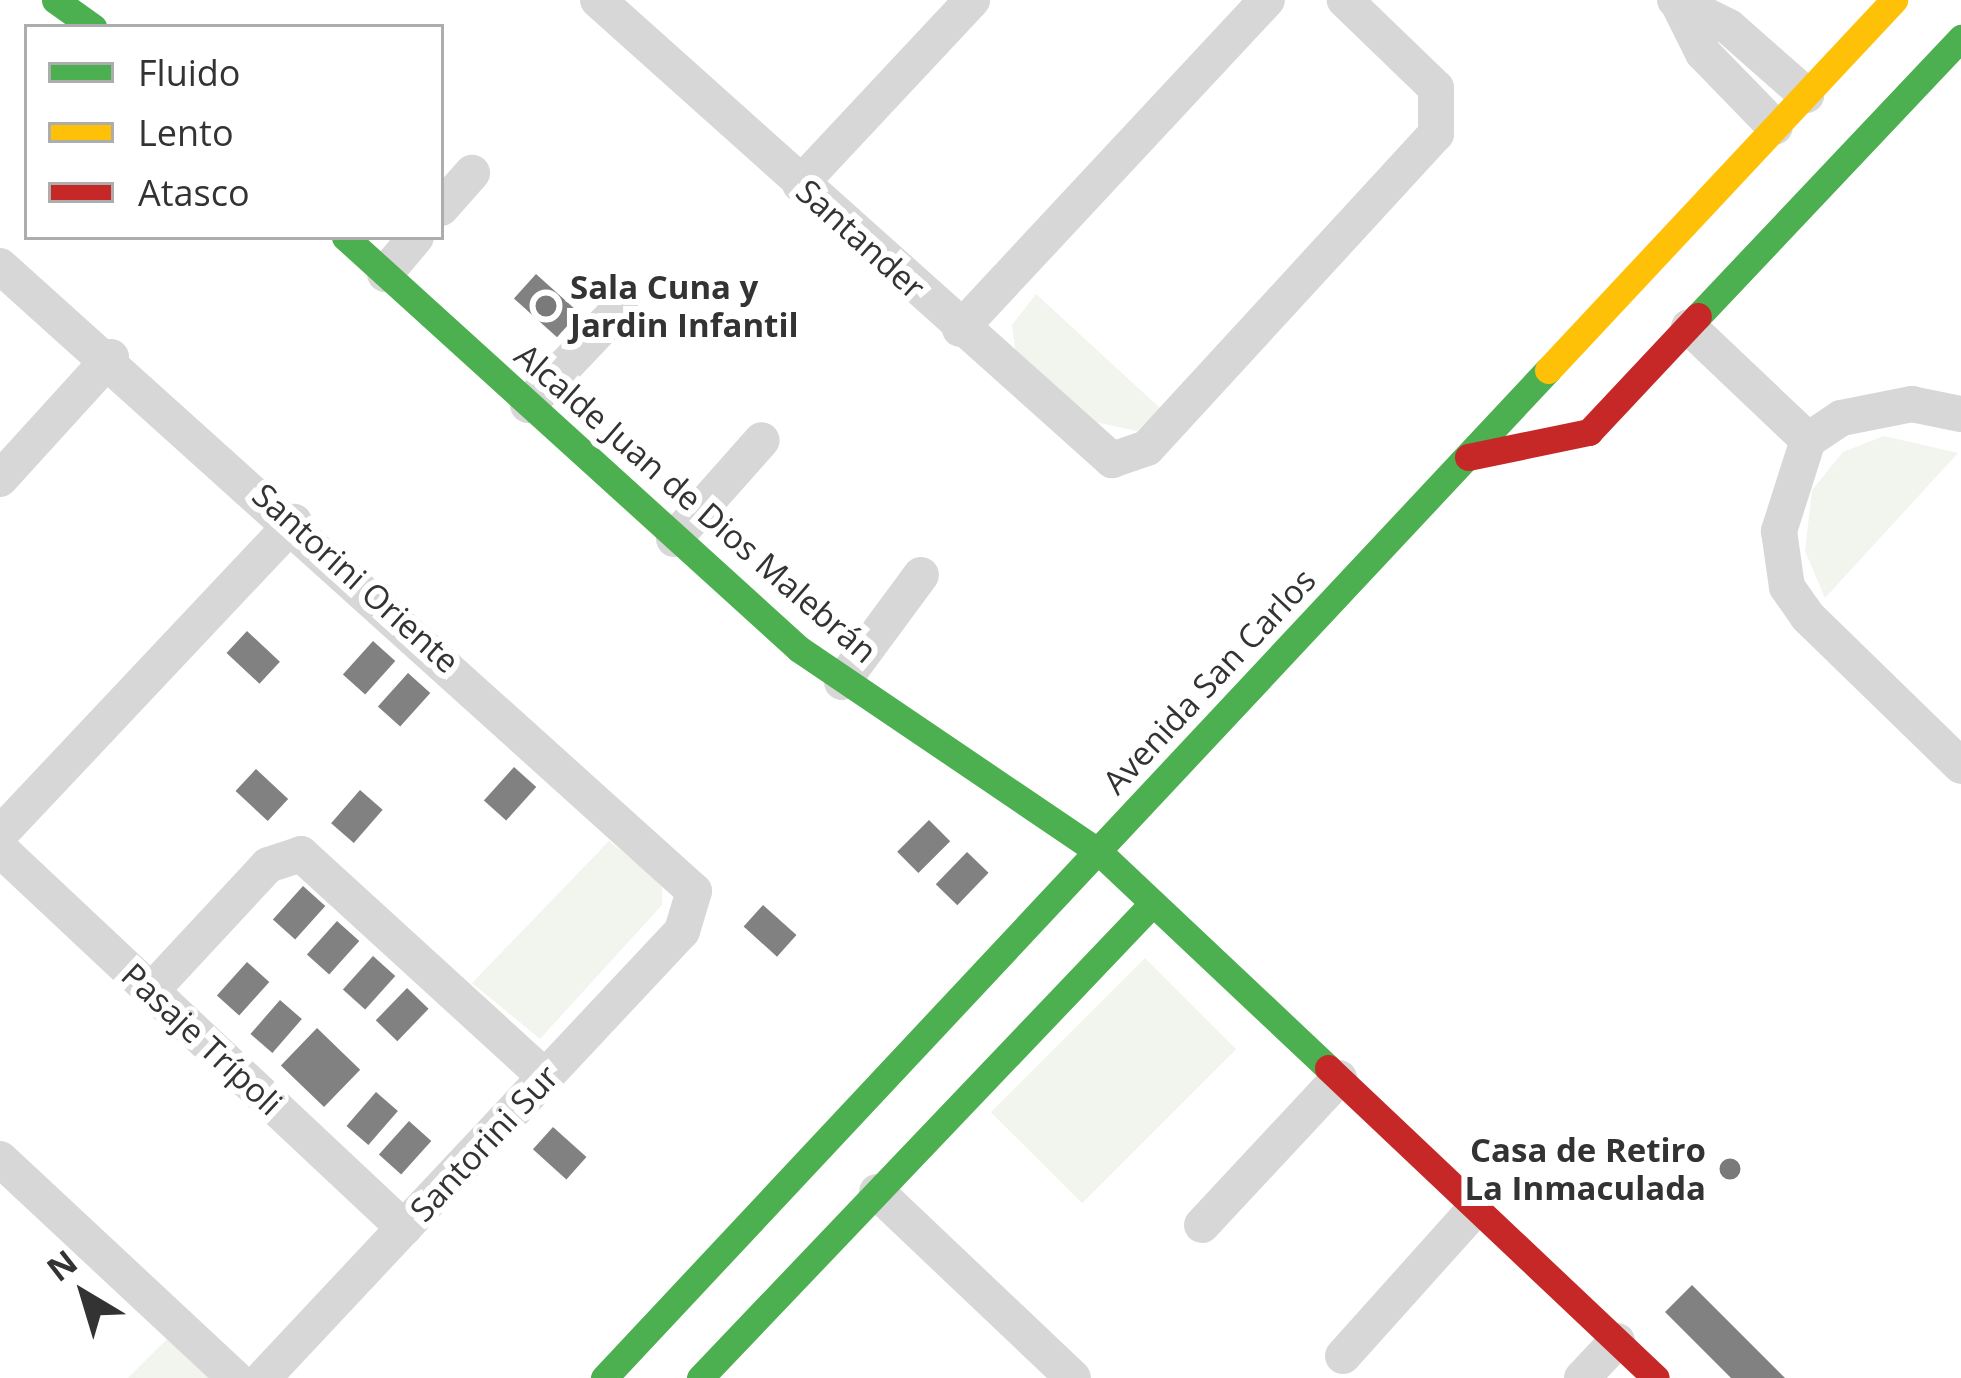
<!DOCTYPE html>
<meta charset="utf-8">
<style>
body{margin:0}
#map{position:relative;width:1961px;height:1378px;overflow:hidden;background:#fff;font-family:"Open Sans",sans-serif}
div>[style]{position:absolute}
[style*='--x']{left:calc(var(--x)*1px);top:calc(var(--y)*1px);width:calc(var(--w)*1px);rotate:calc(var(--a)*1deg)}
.green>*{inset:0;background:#f1f5ed;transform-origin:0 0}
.building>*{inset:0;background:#818181;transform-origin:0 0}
.street>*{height:36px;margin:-18px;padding:0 18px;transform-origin:18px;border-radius:18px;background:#d7d7d7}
.fast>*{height:27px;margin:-13.5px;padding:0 13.5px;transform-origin:13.5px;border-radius:13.5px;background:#4caf50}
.slow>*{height:27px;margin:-13.5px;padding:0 13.5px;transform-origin:13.5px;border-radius:13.5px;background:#ffc107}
.jam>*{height:27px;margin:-13.5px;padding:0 13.5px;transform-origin:13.5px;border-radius:13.5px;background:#c62828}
.dots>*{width:33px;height:33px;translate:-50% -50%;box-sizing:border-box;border:6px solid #fff;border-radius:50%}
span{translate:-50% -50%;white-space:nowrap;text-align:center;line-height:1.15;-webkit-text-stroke:12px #fff;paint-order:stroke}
.street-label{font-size:33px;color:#333}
.poi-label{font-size:33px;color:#333;font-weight:700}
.left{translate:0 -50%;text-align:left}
.right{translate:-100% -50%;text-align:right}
.legend{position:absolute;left:24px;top:24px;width:420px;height:216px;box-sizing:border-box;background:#fff;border:3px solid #adadad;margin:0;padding:15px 21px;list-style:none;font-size:36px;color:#333}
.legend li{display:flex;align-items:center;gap:24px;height:60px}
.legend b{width:60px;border:3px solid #adadad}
.north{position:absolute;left:24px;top:1234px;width:120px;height:120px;-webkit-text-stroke:9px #fff;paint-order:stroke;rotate:322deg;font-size:33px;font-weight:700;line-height:48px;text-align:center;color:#333}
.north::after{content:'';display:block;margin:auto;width:42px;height:54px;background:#333;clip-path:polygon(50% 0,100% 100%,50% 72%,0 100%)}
</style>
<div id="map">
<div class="green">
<i style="clip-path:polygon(1036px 294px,1160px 408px,1137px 431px,1095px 422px,1015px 349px,1012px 325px)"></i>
<i style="clip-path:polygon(1884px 436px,1958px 453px,1825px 598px,1805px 551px,1812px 490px,1843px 452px)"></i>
<i style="clip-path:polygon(609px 841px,662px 883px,662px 905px,540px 1039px,472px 983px)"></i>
<i style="left:1145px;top:958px;width:129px;height:218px;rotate:45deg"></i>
<i style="clip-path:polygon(169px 1337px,214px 1378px,128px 1378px)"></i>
</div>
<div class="building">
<i style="left:536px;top:274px;width:58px;height:33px;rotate:42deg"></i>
<i style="left:247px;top:631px;width:45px;height:30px;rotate:43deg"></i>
<i style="left:373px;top:641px;width:30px;height:45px;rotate:42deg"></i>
<i style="left:408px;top:673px;width:30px;height:45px;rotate:42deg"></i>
<i style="left:514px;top:767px;width:30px;height:45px;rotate:42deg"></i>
<i style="left:256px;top:769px;width:44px;height:30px;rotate:43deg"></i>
<i style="left:360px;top:790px;width:30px;height:44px;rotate:41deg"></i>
<i style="left:929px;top:820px;width:30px;height:45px;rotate:45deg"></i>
<i style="left:967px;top:852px;width:30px;height:45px;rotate:44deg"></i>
<i style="left:303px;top:886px;width:30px;height:45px;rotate:42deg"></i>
<i style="left:763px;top:905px;width:45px;height:29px;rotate:42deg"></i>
<i style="left:337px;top:921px;width:30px;height:45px;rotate:42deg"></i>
<i style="left:373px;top:956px;width:30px;height:45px;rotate:42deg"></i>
<i style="left:247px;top:962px;width:30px;height:45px;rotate:42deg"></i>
<i style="left:407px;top:988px;width:30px;height:45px;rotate:44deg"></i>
<i style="left:280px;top:1000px;width:29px;height:45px;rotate:41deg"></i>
<i style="left:317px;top:1028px;width:60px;height:52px;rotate:44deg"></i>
<i style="left:376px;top:1092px;width:29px;height:45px;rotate:41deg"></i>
<i style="left:409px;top:1121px;width:30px;height:45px;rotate:42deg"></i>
<i style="left:553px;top:1127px;width:45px;height:30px;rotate:42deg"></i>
<i style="clip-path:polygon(1692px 1285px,1785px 1378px,1731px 1378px,1665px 1312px)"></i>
</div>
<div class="street">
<i style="--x:598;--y:0;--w:690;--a:41.83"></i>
<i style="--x:1112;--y:460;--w:37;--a:-19"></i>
<i style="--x:1147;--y:448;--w:427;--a:-47.4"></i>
<i style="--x:1436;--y:134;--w:46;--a:-90"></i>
<i style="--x:1436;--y:88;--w:127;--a:-136"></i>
<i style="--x:1675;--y:0;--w:60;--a:26.6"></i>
<i style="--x:1729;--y:27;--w:103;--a:41.4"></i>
<i style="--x:1678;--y:3;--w:56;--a:63.4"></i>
<i style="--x:1703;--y:53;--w:103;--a:45.8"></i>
<i style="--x:800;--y:184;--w:252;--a:-46.9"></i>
<i style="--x:441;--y:208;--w:47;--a:-48.5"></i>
<i style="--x:0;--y:266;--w:934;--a:42.01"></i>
<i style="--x:694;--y:891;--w:42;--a:106.7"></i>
<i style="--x:682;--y:931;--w:613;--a:133.15"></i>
<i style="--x:385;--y:274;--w:48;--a:-50"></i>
<i style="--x:1689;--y:327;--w:164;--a:43.5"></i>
<i style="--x:960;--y:329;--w:450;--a:-47"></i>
<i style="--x:528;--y:405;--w:134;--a:-46.5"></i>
<i style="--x:1961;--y:414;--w:50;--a:-168.5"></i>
<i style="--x:1912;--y:404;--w:72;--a:168.8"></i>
<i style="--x:1841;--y:418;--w:40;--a:146"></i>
<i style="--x:1808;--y:440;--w:96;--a:107.7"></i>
<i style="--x:1779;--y:531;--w:57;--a:81.9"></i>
<i style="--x:1787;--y:587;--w:35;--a:55"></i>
<i style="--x:1807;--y:616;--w:215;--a:44.2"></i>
<i style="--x:0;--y:479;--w:165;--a:-47.7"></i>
<i style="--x:674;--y:539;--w:132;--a:-48.4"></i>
<i style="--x:842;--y:682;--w:133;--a:-53.6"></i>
<i style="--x:0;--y:834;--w:429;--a:-46.7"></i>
<i style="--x:0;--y:849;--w:554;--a:43.17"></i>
<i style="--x:151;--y:991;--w:172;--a:-47.1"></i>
<i style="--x:268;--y:865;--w:35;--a:-18"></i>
<i style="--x:301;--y:854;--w:331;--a:42.4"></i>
<i style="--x:0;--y:1159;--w:321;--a:43"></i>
<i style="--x:877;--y:1192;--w:270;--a:43.5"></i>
<i style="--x:1202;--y:1225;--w:201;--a:-47"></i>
<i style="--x:1343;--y:1356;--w:199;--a:-48.1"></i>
<i style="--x:1582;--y:1378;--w:51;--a:-46.6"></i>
</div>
<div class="fast">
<i style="--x:55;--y:0;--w:47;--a:35.4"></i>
<i style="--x:345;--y:237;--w:613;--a:42.22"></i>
<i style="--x:799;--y:649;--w:362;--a:34.1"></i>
<i style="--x:1099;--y:852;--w:315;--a:43.3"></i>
<i style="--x:1698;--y:316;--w:383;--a:-46.6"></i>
<i style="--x:604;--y:1378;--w:1381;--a:-46.88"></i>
<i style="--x:700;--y:1378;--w:656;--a:-46.36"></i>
</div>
<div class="slow">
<i style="--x:1548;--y:370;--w:507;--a:-46.92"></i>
</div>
<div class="jam">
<i style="--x:1468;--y:457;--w:124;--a:-11.7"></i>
<i style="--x:1589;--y:432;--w:159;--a:-46.8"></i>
<i style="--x:1328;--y:1068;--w:451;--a:43.4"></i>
</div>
<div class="dots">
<i style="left:546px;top:306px;background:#7a7a7a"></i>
<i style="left:1730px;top:1169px;background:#7a7a7a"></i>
</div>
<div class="street-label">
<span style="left:861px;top:239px;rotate:42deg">Santander</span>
<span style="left:696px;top:503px;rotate:41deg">Alcalde Juan de Dios Malebrán</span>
<span style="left:356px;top:578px;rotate:42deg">Santorini Oriente</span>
<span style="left:1209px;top:681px;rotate:-47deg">Avenida San Carlos</span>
<span style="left:202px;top:1039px;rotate:43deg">Pasaje Trípoli</span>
<span style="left:484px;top:1143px;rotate:-47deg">Santorini Sur</span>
</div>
<div class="poi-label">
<span class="left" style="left:570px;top:306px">Sala Cuna y<br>Jardin Infantil</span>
<span class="right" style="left:1706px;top:1169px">Casa de Retiro<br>La Inmaculada</span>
</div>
<ul class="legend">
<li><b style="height:15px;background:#4caf50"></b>Fluido</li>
<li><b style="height:15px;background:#ffc107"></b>Lento</li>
<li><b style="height:15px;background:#c62828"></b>Atasco</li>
</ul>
<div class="north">N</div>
</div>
